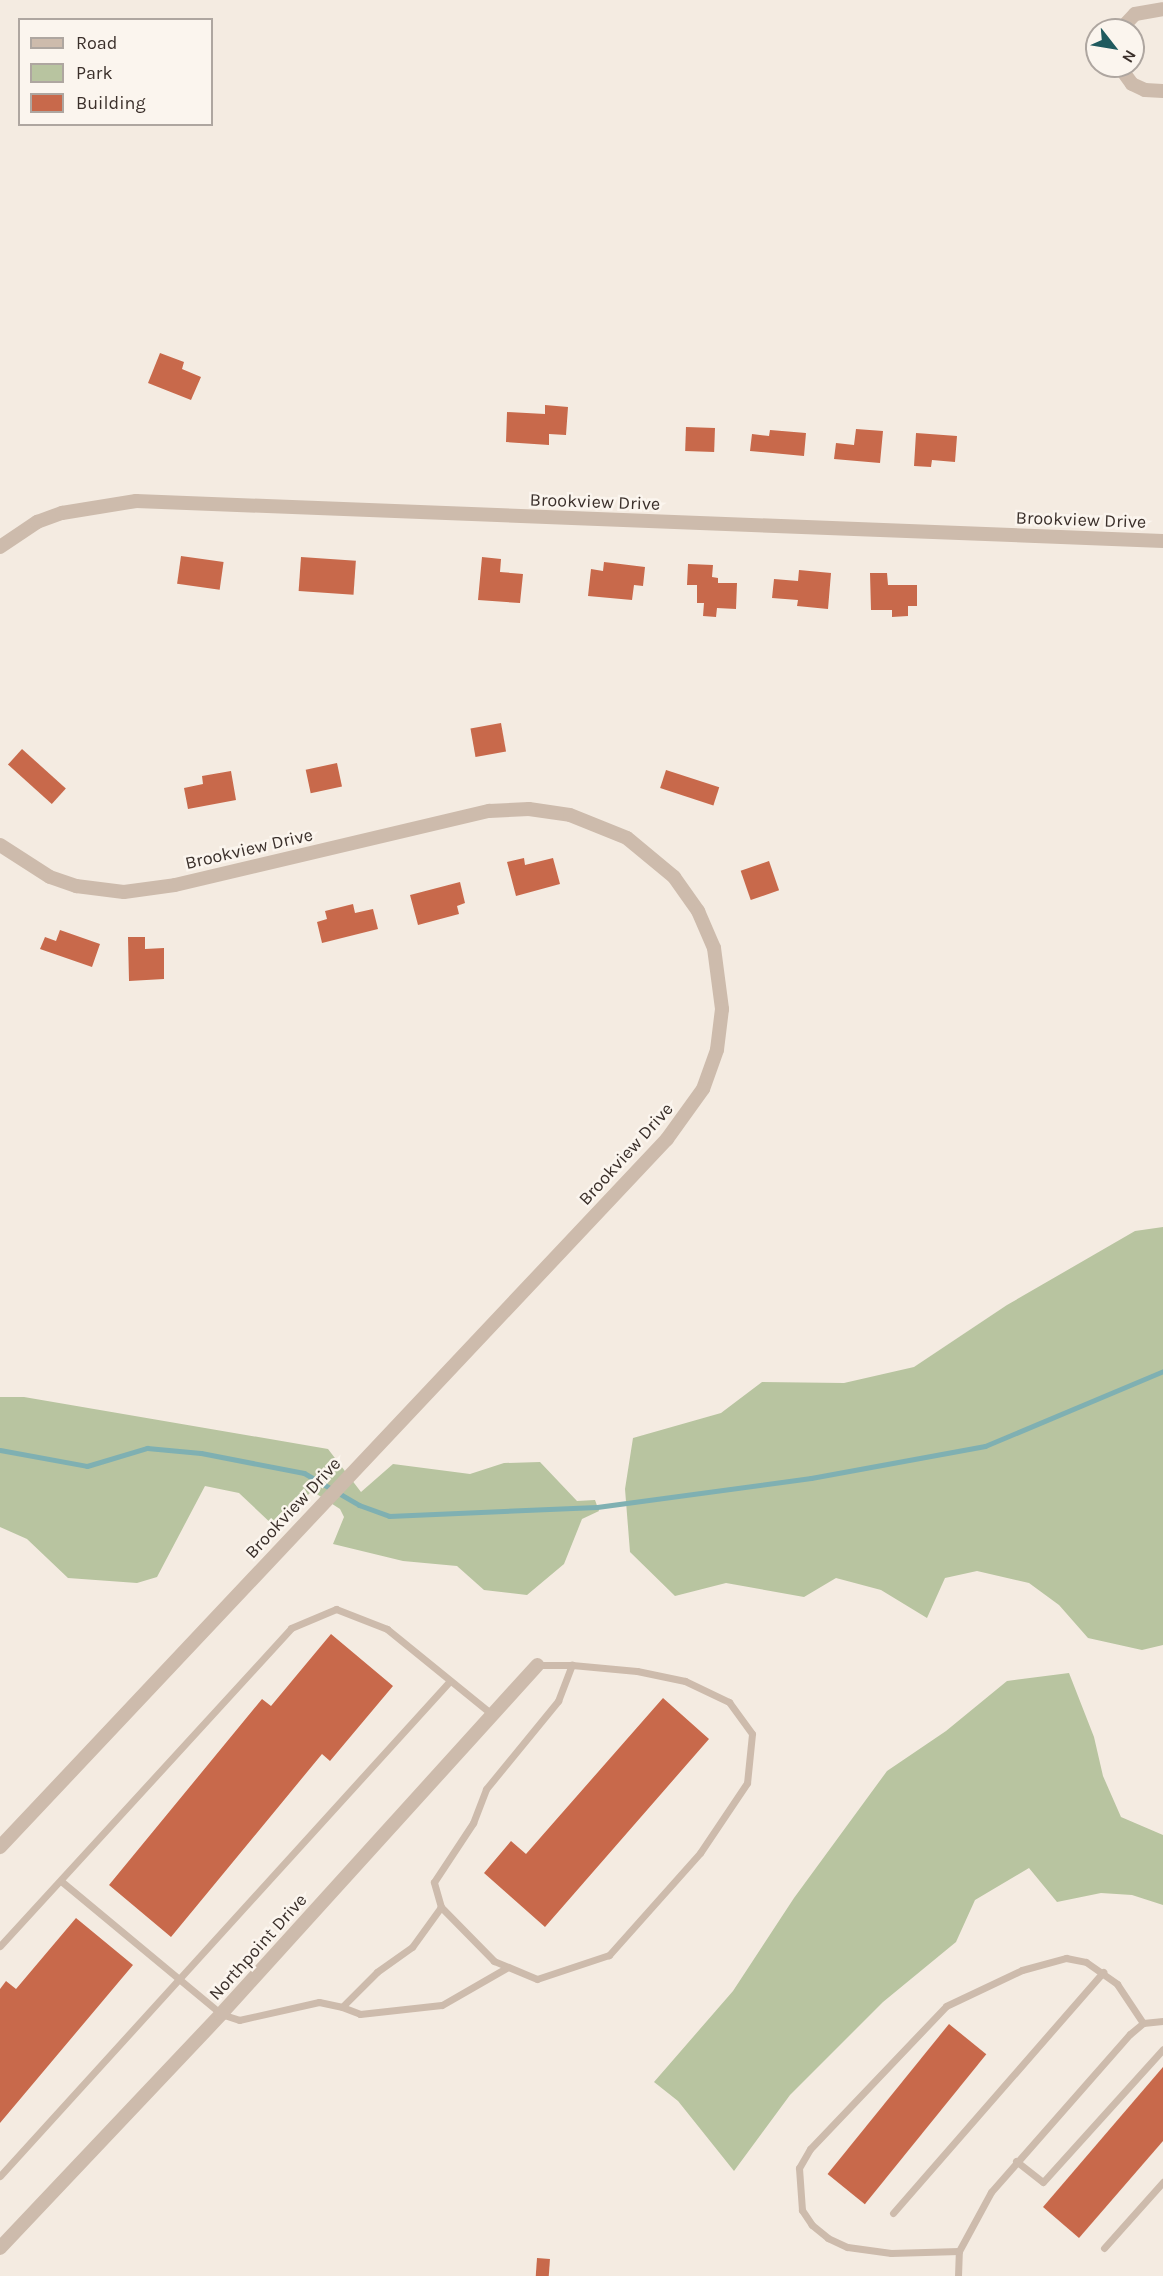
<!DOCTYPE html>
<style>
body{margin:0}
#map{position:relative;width:1163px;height:2276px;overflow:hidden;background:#f4ebe1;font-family:Karla,sans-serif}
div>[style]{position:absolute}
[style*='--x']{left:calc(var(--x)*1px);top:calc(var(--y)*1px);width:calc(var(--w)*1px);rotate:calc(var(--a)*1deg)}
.green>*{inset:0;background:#b8c4a0}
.stream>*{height:5px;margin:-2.5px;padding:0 2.5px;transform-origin:2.5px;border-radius:2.5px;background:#7fb0b2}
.building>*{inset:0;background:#c8694b;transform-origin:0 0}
.service>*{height:7px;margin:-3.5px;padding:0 3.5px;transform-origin:3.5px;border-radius:3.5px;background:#cdbbac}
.minor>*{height:14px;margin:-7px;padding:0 7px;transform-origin:7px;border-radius:7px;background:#cdbbac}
span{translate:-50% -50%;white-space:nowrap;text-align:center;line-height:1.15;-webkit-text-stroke:5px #fbf5ee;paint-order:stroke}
.street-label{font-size:18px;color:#3b302b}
.legend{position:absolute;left:18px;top:18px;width:195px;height:108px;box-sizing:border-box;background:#fbf5ee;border:2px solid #aea6a0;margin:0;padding:8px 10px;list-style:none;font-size:18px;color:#3b302b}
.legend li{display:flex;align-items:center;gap:12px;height:30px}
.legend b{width:30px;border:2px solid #aea6a0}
.north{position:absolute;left:1085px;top:18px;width:60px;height:60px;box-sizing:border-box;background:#fbf5ee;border:2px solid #aea6a0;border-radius:50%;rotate:121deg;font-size:16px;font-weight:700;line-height:24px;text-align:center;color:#3b302b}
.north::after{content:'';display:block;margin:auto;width:21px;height:27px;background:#1f5a5e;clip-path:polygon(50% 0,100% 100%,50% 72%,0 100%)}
</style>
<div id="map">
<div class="green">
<i style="clip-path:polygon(1163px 1227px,1163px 1645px,1142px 1650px,1088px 1638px,1059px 1605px,1029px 1583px,977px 1571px,945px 1578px,927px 1618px,881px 1590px,836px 1578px,804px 1597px,726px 1583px,675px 1596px,630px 1552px,625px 1489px,633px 1438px,721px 1413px,762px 1382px,844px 1383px,914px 1367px,1007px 1305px,1135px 1231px)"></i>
<i style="clip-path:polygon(0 1397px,24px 1397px,328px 1449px,361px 1492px,393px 1464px,470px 1474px,504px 1463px,540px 1462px,577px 1501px,595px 1500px,599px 1511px,582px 1519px,564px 1564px,527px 1595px,484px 1590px,457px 1566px,403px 1561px,333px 1544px,344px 1517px,340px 1509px,312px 1491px,275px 1527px,239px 1493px,205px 1486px,157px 1577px,137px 1583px,68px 1578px,27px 1539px,0 1527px)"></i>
<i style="clip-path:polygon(1069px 1673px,1094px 1737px,1103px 1776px,1121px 1817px,1163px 1835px,1163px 1905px,1132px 1895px,1101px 1893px,1057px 1902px,1029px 1868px,975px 1900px,956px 1942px,883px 2002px,790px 2095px,734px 2171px,678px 2101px,654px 2082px,733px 1991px,794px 1898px,887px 1771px,946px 1731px,1007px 1681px)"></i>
</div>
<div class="stream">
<i style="--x:0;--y:1450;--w:88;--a:10.4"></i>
<i style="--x:87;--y:1466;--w:63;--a:-16.7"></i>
<i style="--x:147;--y:1448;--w:54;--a:5.3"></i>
<i style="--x:201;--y:1453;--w:105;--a:11"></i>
<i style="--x:304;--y:1473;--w:64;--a:30.2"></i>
<i style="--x:359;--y:1505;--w:32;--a:20"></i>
<i style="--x:389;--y:1516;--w:208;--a:-2.5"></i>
<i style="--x:597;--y:1507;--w:216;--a:-7.7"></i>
<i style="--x:811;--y:1478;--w:177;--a:-10.4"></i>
<i style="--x:985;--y:1446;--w:193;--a:-22.8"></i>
</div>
<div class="building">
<i style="clip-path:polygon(160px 353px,184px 362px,182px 369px,201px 377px,191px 400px,148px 383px)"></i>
<i style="clip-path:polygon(545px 405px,568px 407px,566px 435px,549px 434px,549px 445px,506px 442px,507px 412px,545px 414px)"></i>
<i style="left:686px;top:427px;width:29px;height:24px;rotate:2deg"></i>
<i style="clip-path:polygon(856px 429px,883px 431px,880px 463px,834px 459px,836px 443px,854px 445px)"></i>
<i style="clip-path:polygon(770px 430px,806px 433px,804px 456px,750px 451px,752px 434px,769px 436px)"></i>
<i style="clip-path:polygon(916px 433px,957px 436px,955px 462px,932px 460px,931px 467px,914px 466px)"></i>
<i style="left:181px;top:556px;width:43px;height:28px;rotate:8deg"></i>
<i style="left:301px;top:557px;width:55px;height:34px;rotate:4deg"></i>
<i style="clip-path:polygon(482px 557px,501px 559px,500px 572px,523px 574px,520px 603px,478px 600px)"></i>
<i style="clip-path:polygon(604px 562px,645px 567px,643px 586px,634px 585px,632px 600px,588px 596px,591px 569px,603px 571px)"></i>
<i style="clip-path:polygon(688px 564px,713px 565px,712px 577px,718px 578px,718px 583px,737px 583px,736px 609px,717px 608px,716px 617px,703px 616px,704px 603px,697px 603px,697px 585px,687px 585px)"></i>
<i style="clip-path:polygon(799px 570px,831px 573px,828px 609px,797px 606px,798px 600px,772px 598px,774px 579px,798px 581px)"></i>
<i style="clip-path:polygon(870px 573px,887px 573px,888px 585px,917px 585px,917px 606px,908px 606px,908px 616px,892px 617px,892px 610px,871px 610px)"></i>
<i style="left:501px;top:723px;width:29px;height:31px;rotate:80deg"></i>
<i style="left:22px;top:749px;width:59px;height:21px;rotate:42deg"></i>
<i style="left:337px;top:763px;width:24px;height:32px;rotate:78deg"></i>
<i style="left:666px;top:770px;width:56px;height:19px;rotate:18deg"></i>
<i style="clip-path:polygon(231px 771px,236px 800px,188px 809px,184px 788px,203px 784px,202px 776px)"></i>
<i style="clip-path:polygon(524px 858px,525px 865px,553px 858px,560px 884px,516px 896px,507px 862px)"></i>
<i style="left:769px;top:861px;width:31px;height:30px;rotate:71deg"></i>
<i style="clip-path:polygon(460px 882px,465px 903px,457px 906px,459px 914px,418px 925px,410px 895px)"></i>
<i style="clip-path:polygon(353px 904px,355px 913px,373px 909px,378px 929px,322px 943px,317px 922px,327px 919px,325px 911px)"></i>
<i style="clip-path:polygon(60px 930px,100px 944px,92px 967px,40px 949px,45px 937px,56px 941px)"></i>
<i style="clip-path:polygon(128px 937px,145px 937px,145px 949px,164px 948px,164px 979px,129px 981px)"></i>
<i style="clip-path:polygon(331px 1634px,393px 1686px,330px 1761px,322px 1754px,171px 1937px,109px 1885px,262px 1699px,271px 1706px)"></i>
<i style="clip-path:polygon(663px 1698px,709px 1739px,545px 1927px,484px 1873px,511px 1841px,526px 1854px)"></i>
<i style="clip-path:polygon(76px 1918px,133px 1965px,0 2123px,0 1989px,6px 1981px,16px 1989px)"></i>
<i style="left:949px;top:2024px;width:48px;height:193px;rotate:39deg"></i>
<i style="clip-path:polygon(1163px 2067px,1163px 2141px,1079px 2238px,1043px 2207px)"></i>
<i style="left:537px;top:2258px;width:13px;height:18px;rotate:4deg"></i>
</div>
<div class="service">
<i style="--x:538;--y:1665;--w:34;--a:0"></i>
<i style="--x:572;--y:1665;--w:65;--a:5.3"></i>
<i style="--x:637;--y:1671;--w:49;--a:11.8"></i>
<i style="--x:685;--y:1681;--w:49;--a:25.5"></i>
<i style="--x:729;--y:1702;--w:39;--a:54"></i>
<i style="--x:752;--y:1734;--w:49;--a:95.8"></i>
<i style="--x:747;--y:1783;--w:84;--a:123.9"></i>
<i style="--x:700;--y:1853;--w:137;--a:131.7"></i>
<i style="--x:609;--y:1955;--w:76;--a:161.6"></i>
<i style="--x:537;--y:1979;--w:47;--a:-157.3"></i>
<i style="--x:494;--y:1961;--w:76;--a:-134.5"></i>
<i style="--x:441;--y:1907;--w:26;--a:-106"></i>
<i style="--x:434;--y:1882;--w:71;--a:-56.5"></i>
<i style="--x:473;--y:1823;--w:36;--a:-69"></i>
<i style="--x:486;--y:1789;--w:114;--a:-50.7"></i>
<i style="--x:558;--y:1701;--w:39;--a:-69"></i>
<i style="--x:61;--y:1881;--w:208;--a:39.7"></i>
<i style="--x:221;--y:2014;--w:19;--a:18"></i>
<i style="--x:239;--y:2020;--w:82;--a:-12.7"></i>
<i style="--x:319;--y:2002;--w:24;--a:12"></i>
<i style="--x:441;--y:1907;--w:49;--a:125.9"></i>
<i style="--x:412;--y:1947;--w:43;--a:144.5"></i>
<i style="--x:377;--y:1972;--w:49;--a:135"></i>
<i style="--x:342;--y:2007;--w:19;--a:21"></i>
<i style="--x:360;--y:2014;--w:82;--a:-6.3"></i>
<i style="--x:442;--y:2005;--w:76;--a:-29.9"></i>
<i style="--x:0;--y:1946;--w:431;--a:-47.5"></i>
<i style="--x:291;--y:1628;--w:49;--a:-22.9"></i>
<i style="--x:336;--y:1609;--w:55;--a:21.4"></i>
<i style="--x:387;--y:1629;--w:136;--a:39.1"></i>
<i style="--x:1016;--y:2161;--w:34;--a:38"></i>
<i style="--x:1043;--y:2182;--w:179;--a:-47.9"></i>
<i style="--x:0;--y:2176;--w:669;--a:-47.73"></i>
<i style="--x:893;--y:2213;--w:320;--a:-48.9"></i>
<i style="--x:1104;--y:2248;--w:89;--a:-48.2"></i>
<i style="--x:959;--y:2251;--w:68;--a:178.3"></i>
<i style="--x:891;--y:2253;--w:44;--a:-172.2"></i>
<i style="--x:847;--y:2247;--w:21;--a:-155"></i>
<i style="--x:828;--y:2238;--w:21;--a:-141"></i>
<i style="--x:812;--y:2225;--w:18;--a:-124"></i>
<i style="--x:802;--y:2210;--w:42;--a:-94.1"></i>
<i style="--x:799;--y:2168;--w:22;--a:-60"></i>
<i style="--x:810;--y:2149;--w:197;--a:-46.4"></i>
<i style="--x:946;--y:2006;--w:84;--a:-25.3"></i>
<i style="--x:1022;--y:1970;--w:46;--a:-15.3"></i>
<i style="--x:1066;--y:1958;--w:20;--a:11"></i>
<i style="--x:1086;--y:1962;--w:38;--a:35"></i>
<i style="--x:1117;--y:1984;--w:47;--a:56.3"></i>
<i style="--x:958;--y:2276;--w:25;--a:-88"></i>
<i style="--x:959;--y:2251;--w:67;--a:-61.5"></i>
<i style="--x:991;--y:2192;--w:210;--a:-48.7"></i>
<i style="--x:1130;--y:2034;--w:17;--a:-40"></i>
<i style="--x:1143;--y:2023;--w:20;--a:-6"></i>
</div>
<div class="minor">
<i style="--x:1120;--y:30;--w:22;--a:-47"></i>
<i style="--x:1135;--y:14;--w:28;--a:-10"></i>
<i style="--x:1119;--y:66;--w:22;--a:54"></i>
<i style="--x:1132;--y:84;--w:14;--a:25"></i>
<i style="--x:1145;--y:90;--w:18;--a:3"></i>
<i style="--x:0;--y:547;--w:45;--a:-34"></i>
<i style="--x:37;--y:522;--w:27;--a:-20"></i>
<i style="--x:62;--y:513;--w:75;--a:-9.2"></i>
<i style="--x:136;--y:501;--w:1028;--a:2.23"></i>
<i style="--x:0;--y:845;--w:59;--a:32.6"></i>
<i style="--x:50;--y:877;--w:28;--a:19"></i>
<i style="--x:76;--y:886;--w:48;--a:7.1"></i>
<i style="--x:124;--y:892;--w:51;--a:-7.8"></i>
<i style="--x:175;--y:885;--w:323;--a:-13.3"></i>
<i style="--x:489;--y:811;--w:40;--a:-2.9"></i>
<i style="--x:529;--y:809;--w:41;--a:8.3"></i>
<i style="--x:570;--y:815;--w:61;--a:22"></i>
<i style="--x:627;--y:838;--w:61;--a:39.7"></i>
<i style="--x:674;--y:877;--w:42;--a:54.8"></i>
<i style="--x:698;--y:911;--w:40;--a:66.6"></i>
<i style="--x:714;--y:948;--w:62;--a:82.5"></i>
<i style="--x:722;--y:1009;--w:41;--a:97"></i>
<i style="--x:717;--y:1050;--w:41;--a:109.7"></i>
<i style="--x:703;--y:1089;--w:62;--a:125.8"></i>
<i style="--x:667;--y:1139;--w:973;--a:133.29"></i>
<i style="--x:0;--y:2248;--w:322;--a:-46.6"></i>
<i style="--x:221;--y:2014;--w:471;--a:-47.8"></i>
</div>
<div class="street-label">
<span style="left:595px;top:502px;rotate:2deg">Brookview Drive</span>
<span style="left:1081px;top:520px;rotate:2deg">Brookview Drive</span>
<span style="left:249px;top:849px;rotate:-13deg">Brookview Drive</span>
<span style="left:626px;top:1154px;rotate:-48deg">Brookview Drive</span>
<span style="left:293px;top:1508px;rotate:-47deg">Brookview Drive</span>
<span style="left:258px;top:1947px;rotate:-48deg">Northpoint Drive</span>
</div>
<ul class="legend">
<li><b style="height:8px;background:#cdbbac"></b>Road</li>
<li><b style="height:16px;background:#b8c4a0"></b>Park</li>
<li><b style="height:16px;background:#c8694b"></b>Building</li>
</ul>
<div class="north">N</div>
</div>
